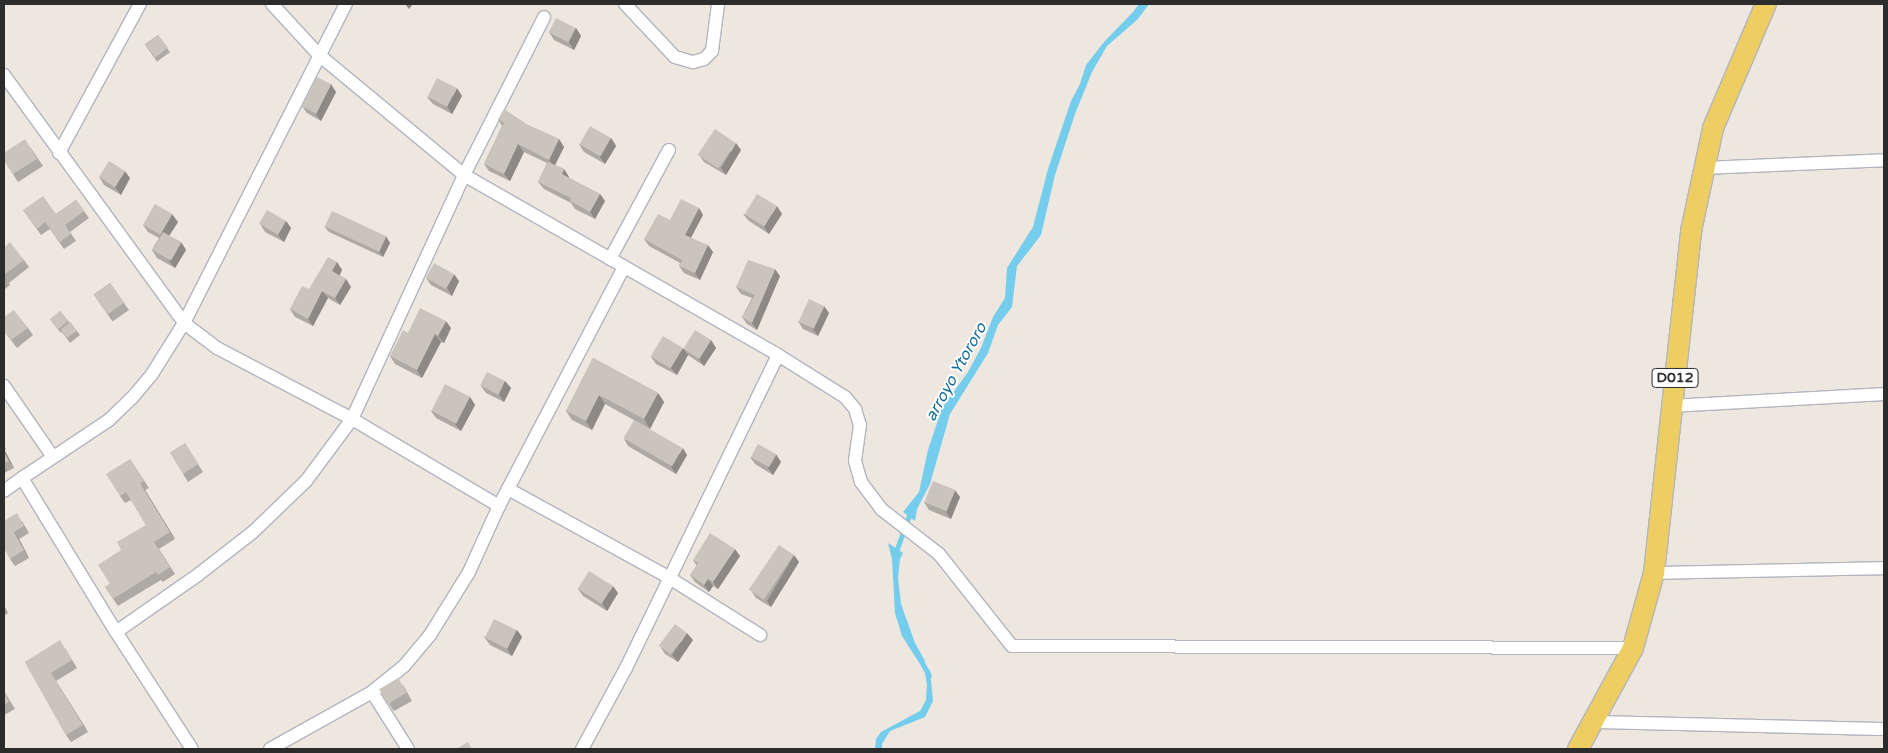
<!DOCTYPE html>
<style>
body{margin:0}
#map{position:relative;width:1888px;height:753px;overflow:hidden;background:#ede7df;font-family:"Varela Round",sans-serif}
div>[style]{position:absolute}
[style*='--x']{left:calc(var(--x)*1px);top:calc(var(--y)*1px);width:calc(var(--w)*1px);rotate:calc(var(--a)*1deg)}
.water>*{inset:0;background:#74cdec}
.stream>*{height:5px;margin:-2.5px;padding:0 2.5px;transform-origin:2.5px;border-radius:2.5px;background:#74cdec}
.roads{filter:drop-shadow(1px 0 #b2b5bf) drop-shadow(-1px 0 #b2b5bf) drop-shadow(0 1px #b2b5bf) drop-shadow(0 -1px #b2b5bf)}
.street>*{height:12px;margin:-6px;padding:0 6px;transform-origin:6px;border-radius:6px;background:#fff}
.primary>*{height:20px;margin:-10px;padding:0 10px;transform-origin:10px;border-radius:10px;background:#eecd63}
.wall>*{inset:0;background:#ada9a3;transform-origin:0 0}
.shaded-wall>*{inset:0;background:#8d8a84}
.building>*{inset:0;background:#c9c5bd;transform-origin:0 0}
span{translate:-50% -50%;white-space:nowrap;text-align:center;line-height:1.15;-webkit-text-stroke:4px #fff;paint-order:stroke}
.shield-label span{padding:1px 4px;background:#fff;border:1px solid;border-radius:4px;-webkit-text-stroke-width:0}
.shield-label{font-size:14px;color:#2c2c2c;font-weight:700}
.water-label{font-size:16px;color:#106d9b;font-style:italic}
.frame{position:absolute;inset:0;border:5px solid #2c2c2c;pointer-events:none}
</style>
<div id="map">
<div class="water">
<i style="clip-path:polygon(1139px 4px,1149px 4px,1138px 19px,1107px 46px,1092px 72px,1075px 114px,1055px 175px,1041px 235px,1017px 266px,1012px 307px,998px 325px,988px 353px,950px 414px,930px 484px,917px 509px,915px 521px,903px 512px,919px 492px,928px 450px,942px 408px,968px 372px,981px 348px,993px 317px,1005px 298px,1007px 268px,1033px 227px,1048px 169px,1071px 101px,1080px 84px,1086px 65px,1104px 42px,1133px 12px)"></i>
<i style="clip-path:polygon(888px 543px,903px 553px,900px 559px,898px 578px,901px 604px,915px 643px,925px 661px,920px 664px,902px 636px,895px 613px,892px 559px)"></i>
<i style="clip-path:polygon(930px 670px,933px 701px,925px 717px,890px 731px,882px 744px,882px 749px,875px 749px,876px 739px,881px 732px,920px 711px,926px 700px,927px 685px,925px 673px)"></i>
</div>
<div class="stream">
<i style="--x:895;--y:554;--w:47;--a:-70"></i>
<i style="--x:919;--y:657;--w:21;--a:62"></i>
</div>
<div class="roads">
<div class="street">
<i style="--x:272;--y:4;--w:69;--a:47.3"></i>
<i style="--x:319;--y:55;--w:188;--a:39.6"></i>
<i style="--x:464;--y:175;--w:362;--a:29.8"></i>
<i style="--x:778;--y:355;--w:79;--a:32.1"></i>
<i style="--x:845;--y:397;--w:16;--a:50"></i>
<i style="--x:855;--y:409;--w:17;--a:73"></i>
<i style="--x:860;--y:425;--w:36;--a:98"></i>
<i style="--x:855;--y:461;--w:22;--a:74"></i>
<i style="--x:861;--y:482;--w:34;--a:53"></i>
<i style="--x:881;--y:509;--w:73;--a:37.8"></i>
<i style="--x:939;--y:554;--w:117;--a:51.6"></i>
<i style="--x:1012;--y:646;--w:621;--a:0.18"></i>
<i style="--x:625;--y:4;--w:73;--a:46.7"></i>
<i style="--x:675;--y:57;--w:19;--a:16"></i>
<i style="--x:693;--y:62;--w:11;--a:-15"></i>
<i style="--x:704;--y:59;--w:11;--a:-45"></i>
<i style="--x:712;--y:51;--w:47;--a:-82.7"></i>
<i style="--x:4;--y:75;--w:306;--a:54"></i>
<i style="--x:184;--y:323;--w:41;--a:37.1"></i>
<i style="--x:217;--y:348;--w:153;--a:27.7"></i>
<i style="--x:352;--y:419;--w:171;--a:30.6"></i>
<i style="--x:59;--y:153;--w:170;--a:-61.5"></i>
<i style="--x:1704;--y:168;--w:180;--a:-2.5"></i>
<i style="--x:610;--y:259;--w:124;--a:-61.6"></i>
<i style="--x:4;--y:386;--w:86;--a:55.4"></i>
<i style="--x:1672;--y:406;--w:212;--a:-3.2"></i>
<i style="--x:508;--y:489;--w:183;--a:28.8"></i>
<i style="--x:668;--y:577;--w:109;--a:32.2"></i>
<i style="--x:4;--y:491;--w:22;--a:-36"></i>
<i style="--x:1654;--y:573;--w:230;--a:-1.2"></i>
<i style="--x:116;--y:632;--w:101;--a:-34.9"></i>
<i style="--x:199;--y:574;--w:68;--a:-37.9"></i>
<i style="--x:253;--y:532;--w:74;--a:-43.9"></i>
<i style="--x:306;--y:481;--w:77;--a:-53.4"></i>
<i style="--x:352;--y:419;--w:268;--a:-65.3"></i>
<i style="--x:464;--y:175;--w:177;--a:-63.1"></i>
<i style="--x:372;--y:692;--w:67;--a:57.7"></i>
<i style="--x:1594;--y:722;--w:290;--a:1.4"></i>
<i style="--x:192;--y:749;--w:140;--a:-123"></i>
<i style="--x:116;--y:632;--w:180;--a:-121.4"></i>
<i style="--x:22;--y:478;--w:105;--a:-33.7"></i>
<i style="--x:109;--y:420;--w:32;--a:-44"></i>
<i style="--x:132;--y:398;--w:31;--a:-50"></i>
<i style="--x:152;--y:374;--w:60;--a:-57.9"></i>
<i style="--x:184;--y:323;--w:358;--a:-63.1"></i>
<i style="--x:270;--y:749;--w:117;--a:-29.2"></i>
<i style="--x:372;--y:692;--w:41;--a:-39.1"></i>
<i style="--x:404;--y:666;--w:40;--a:-50"></i>
<i style="--x:430;--y:635;--w:74;--a:-58.2"></i>
<i style="--x:469;--y:572;--w:72;--a:-65.6"></i>
<i style="--x:499;--y:506;--w:270;--a:-62.4"></i>
<i style="--x:582;--y:749;--w:92;--a:-61.5"></i>
<i style="--x:626;--y:668;--w:348;--a:-64.1"></i>
</div>
<div class="primary">
<i style="--x:1578;--y:749;--w:115;--a:-61.4"></i>
<i style="--x:1633;--y:648;--w:78;--a:-74.4"></i>
<i style="--x:1654;--y:573;--w:344;--a:-83.8"></i>
<i style="--x:1691;--y:231;--w:105;--a:-77.9"></i>
<i style="--x:1713;--y:128;--w:135;--a:-66.9"></i>
</div>
</div>
<div class="wall">
<i style="clip-path:polygon(576px 28px,581px 36px,574px 50px,554px 40px,549px 32px)"></i>
<i style="left:158px;top:35px;width:21px;height:16px;rotate:55deg"></i>
<i style="clip-path:polygon(336px 92px,321px 121px,307px 113px,302px 106px)"></i>
<i style="clip-path:polygon(462px 96px,452px 114px,433px 104px,427px 97px)"></i>
<i style="clip-path:polygon(498px 119px,528px 125px,559px 139px,564px 147px,555px 165px,564px 169px,569px 177px,569px 178px,600px 194px,605px 201px,595px 219px,575px 209px,571px 203px,544px 189px,538px 182px,547px 163px,524px 152px,510px 181px,489px 171px,484px 164px,502px 126px)"></i>
<i style="clip-path:polygon(611px 138px,616px 146px,605px 164px,584px 152px,579px 144px)"></i>
<i style="clip-path:polygon(30px 147px,43px 166px,18px 182px,4px 160px)"></i>
<i style="clip-path:polygon(741px 150px,726px 175px,704px 162px,699px 155px)"></i>
<i style="clip-path:polygon(99px 177px,130px 178px,121px 195px,104px 185px)"></i>
<i style="clip-path:polygon(76px 200px,89px 218px,70px 232px,76px 241px,64px 249px,50px 229px,41px 235px,23px 210px,56px 214px)"></i>
<i style="clip-path:polygon(699px 208px,703px 215px,691px 238px,713px 252px,700px 280px,684px 273px,679px 266px,680px 263px,649px 246px,644px 239px,670px 220px)"></i>
<i style="clip-path:polygon(743px 214px,782px 214px,769px 234px,749px 221px)"></i>
<i style="clip-path:polygon(286px 221px,291px 228px,284px 242px,265px 232px,260px 224px)"></i>
<i style="clip-path:polygon(178px 222px,169px 236px,181px 242px,186px 250px,175px 268px,157px 258px,152px 250px,159px 238px,148px 232px,143px 225px)"></i>
<i style="clip-path:polygon(324px 226px,390px 243px,383px 257px,329px 232px)"></i>
<i style="clip-path:polygon(4px 248px,24px 260px,29px 267px,9px 283px,10px 285px,4px 290px)"></i>
<i style="clip-path:polygon(337px 262px,342px 270px,339px 275px,346px 279px,351px 287px,340px 305px,328px 298px,313px 326px,295px 317px,290px 309px)"></i>
<i style="clip-path:polygon(780px 276px,757px 330px,747px 324px,742px 317px,752px 298px,741px 294px,736px 287px)"></i>
<i style="clip-path:polygon(426px 278px,459px 281px,452px 296px,431px 285px)"></i>
<i style="left:110px;top:283px;width:33px;height:20px;rotate:55deg"></i>
<i style="clip-path:polygon(60px 311px,69px 322px,70px 322px,80px 335px,70px 343px,62px 332px,61px 333px,52px 322px)"></i>
<i style="clip-path:polygon(829px 313px,818px 336px,803px 329px,798px 321px)"></i>
<i style="clip-path:polygon(4px 317px,28px 328px,33px 335px,17px 348px,4px 331px)"></i>
<i style="clip-path:polygon(451px 328px,444px 343px,441px 342px,422px 378px,395px 364px,390px 356px,408px 333px)"></i>
<i style="clip-path:polygon(711px 340px,716px 348px,704px 366px,688px 355px,677px 375px,656px 364px,651px 357px,684px 349px)"></i>
<i style="clip-path:polygon(593px 358px,658px 393px,664px 402px,650px 429px,605px 404px,592px 430px,572px 420px,566px 411px)"></i>
<i style="clip-path:polygon(505px 381px,511px 388px,504px 402px,486px 393px,481px 386px)"></i>
<i style="clip-path:polygon(470px 397px,475px 405px,461px 431px,436px 418px,431px 411px)"></i>
<i style="clip-path:polygon(624px 439px,687px 455px,676px 474px,628px 446px)"></i>
<i style="clip-path:polygon(185px 443px,203px 472px,188px 482px,183px 474px)"></i>
<i style="clip-path:polygon(4px 444px,6px 449px,4px 450px,14px 468px,4px 473px)"></i>
<i style="clip-path:polygon(750px 457px,781px 462px,773px 475px,755px 464px)"></i>
<i style="clip-path:polygon(130px 459px,149px 488px,145px 490px,175px 539px,159px 549px,175px 574px,163px 582px,161px 580px,118px 606px,105px 587px,110px 584px,121px 550px,146px 525px,131px 500px,125px 503px,120px 496px)"></i>
<i style="clip-path:polygon(960px 497px,951px 519px,929px 510px,924px 502px)"></i>
<i style="clip-path:polygon(4px 521px,22px 521px,29px 533px,19px 539px,29px 558px,15px 566px,10px 559px)"></i>
<i style="clip-path:polygon(794px 555px,799px 562px,771px 607px,756px 598px,752px 592px)"></i>
<i style="clip-path:polygon(740px 556px,718px 589px,713px 586px,709px 592px,695px 582px,690px 575px,697px 566px,693px 560px)"></i>
<i style="clip-path:polygon(578px 589px,618px 593px,607px 611px,583px 596px)"></i>
<i style="clip-path:polygon(4px 605px,8px 613px,4px 616px)"></i>
<i style="clip-path:polygon(517px 630px,522px 637px,512px 656px,490px 645px,484px 637px)"></i>
<i style="clip-path:polygon(693px 640px,678px 662px,665px 654px,660px 646px)"></i>
<i style="clip-path:polygon(65px 648px,77px 668px,56px 681px,88px 732px,71px 742px,66px 735px,25px 662px)"></i>
<i style="clip-path:polygon(403px 685px,412px 701px,394px 711px,389px 704px)"></i>
<i style="clip-path:polygon(4px 691px,15px 709px,4px 715px)"></i>
</div>
<div class="shaded-wall">
<i style="clip-path:polygon(405px 4px,413px 4px,409px 9px)"></i>
<i style="clip-path:polygon(576px 28px,581px 36px,574px 50px,569px 42px)"></i>
<i style="clip-path:polygon(331px 84px,336px 92px,321px 121px,315px 113px)"></i>
<i style="clip-path:polygon(457px 88px,462px 96px,452px 114px,447px 107px)"></i>
<i style="clip-path:polygon(611px 138px,616px 146px,605px 164px,600px 157px)"></i>
<i style="clip-path:polygon(559px 139px,564px 147px,554px 167px,549px 160px)"></i>
<i style="clip-path:polygon(736px 143px,741px 150px,726px 175px,721px 168px)"></i>
<i style="clip-path:polygon(518px 144px,524px 152px,510px 181px,504px 174px)"></i>
<i style="clip-path:polygon(564px 169px,569px 177px,567px 182px,562px 174px)"></i>
<i style="clip-path:polygon(125px 171px,130px 178px,121px 195px,115px 187px)"></i>
<i style="clip-path:polygon(600px 194px,605px 201px,595px 219px,590px 212px)"></i>
<i style="clip-path:polygon(777px 206px,782px 214px,769px 234px,764px 227px)"></i>
<i style="clip-path:polygon(699px 208px,703px 215px,689px 241px,685px 235px)"></i>
<i style="clip-path:polygon(172px 214px,178px 222px,165px 242px,160px 235px)"></i>
<i style="clip-path:polygon(286px 221px,291px 228px,284px 242px,278px 235px)"></i>
<i style="clip-path:polygon(386px 236px,390px 243px,383px 257px,379px 251px)"></i>
<i style="clip-path:polygon(181px 242px,186px 250px,175px 268px,169px 261px)"></i>
<i style="clip-path:polygon(708px 245px,713px 252px,700px 280px,695px 273px)"></i>
<i style="clip-path:polygon(337px 262px,342px 270px,338px 279px,332px 271px)"></i>
<i style="clip-path:polygon(775px 269px,780px 276px,757px 330px,752px 323px)"></i>
<i style="clip-path:polygon(454px 274px,459px 281px,452px 296px,447px 288px)"></i>
<i style="clip-path:polygon(346px 279px,351px 287px,340px 305px,335px 298px)"></i>
<i style="clip-path:polygon(322px 291px,328px 298px,313px 326px,308px 319px)"></i>
<i style="clip-path:polygon(824px 306px,829px 313px,818px 336px,812px 328px)"></i>
<i style="clip-path:polygon(446px 321px,451px 328px,444px 343px,438px 336px)"></i>
<i style="clip-path:polygon(435px 334px,441px 342px,422px 378px,417px 370px)"></i>
<i style="clip-path:polygon(711px 340px,716px 348px,704px 366px,699px 359px)"></i>
<i style="clip-path:polygon(683px 348px,688px 355px,677px 375px,671px 368px)"></i>
<i style="clip-path:polygon(505px 381px,511px 388px,504px 402px,499px 395px)"></i>
<i style="clip-path:polygon(658px 393px,664px 402px,650px 429px,644px 419px)"></i>
<i style="clip-path:polygon(599px 395px,605px 404px,592px 430px,586px 421px)"></i>
<i style="clip-path:polygon(470px 397px,475px 405px,461px 431px,455px 424px)"></i>
<i style="clip-path:polygon(683px 448px,687px 455px,676px 474px,671px 467px)"></i>
<i style="clip-path:polygon(4px 449px,14px 468px,9px 461px,4px 452px)"></i>
<i style="clip-path:polygon(776px 454px,781px 462px,773px 475px,768px 468px)"></i>
<i style="clip-path:polygon(140px 483px,145px 490px,175px 539px,170px 532px)"></i>
<i style="clip-path:polygon(955px 490px,960px 497px,951px 519px,946px 512px)"></i>
<i style="clip-path:polygon(14px 532px,19px 539px,29px 558px,24px 550px)"></i>
<i style="clip-path:polygon(735px 549px,740px 556px,718px 589px,713px 582px)"></i>
<i style="clip-path:polygon(794px 555px,799px 562px,771px 607px,767px 601px)"></i>
<i style="clip-path:polygon(708px 579px,713px 586px,709px 592px,704px 585px)"></i>
<i style="clip-path:polygon(613px 586px,618px 593px,607px 611px,602px 603px)"></i>
<i style="clip-path:polygon(517px 630px,522px 637px,512px 656px,507px 649px)"></i>
<i style="clip-path:polygon(687px 633px,693px 640px,678px 662px,672px 655px)"></i>
<i style="clip-path:polygon(51px 673px,56px 681px,88px 732px,83px 725px)"></i>
</div>
<div class="building">
<i style="left:556px;top:18px;width:22px;height:16px;rotate:27deg"></i>
<i style="left:158px;top:35px;width:16px;height:16px;rotate:52deg"></i>
<i style="left:317px;top:77px;width:16px;height:33px;rotate:27deg"></i>
<i style="left:437px;top:78px;width:22px;height:21px;rotate:27deg"></i>
<i style="clip-path:polygon(504px 109px,528px 125px,559px 139px,549px 160px,518px 144px,504px 174px,484px 164px,504px 123px,498px 119px)"></i>
<i style="left:590px;top:126px;width:24px;height:21px;rotate:30deg"></i>
<i style="left:715px;top:129px;width:25px;height:31px;rotate:34deg"></i>
<i style="clip-path:polygon(25px 139px,37px 159px,13px 174px,4px 160px,4px 153px)"></i>
<i style="left:109px;top:161px;width:19px;height:19px;rotate:32deg"></i>
<i style="clip-path:polygon(548px 162px,564px 169px,562px 174px,600px 194px,590px 212px,570px 201px,571px 198px,538px 182px)"></i>
<i style="left:757px;top:194px;width:23px;height:24px;rotate:31deg"></i>
<i style="clip-path:polygon(43px 196px,56px 214px,76px 200px,84px 211px,65px 225px,71px 234px,60px 242px,45px 222px,37px 229px,23px 210px)"></i>
<i style="clip-path:polygon(681px 199px,699px 208px,685px 235px,708px 245px,695px 273px,679px 266px,682px 260px,644px 239px,658px 214px,670px 220px)"></i>
<i style="left:155px;top:204px;width:20px;height:24px;rotate:30deg"></i>
<i style="left:267px;top:210px;width:22px;height:16px;rotate:30deg"></i>
<i style="left:332px;top:211px;width:60px;height:17px;rotate:25deg"></i>
<i style="left:163px;top:232px;width:21px;height:21px;rotate:29deg"></i>
<i style="clip-path:polygon(10px 242px,24px 260px,4px 275px,4px 248px)"></i>
<i style="clip-path:polygon(328px 257px,337px 262px,332px 271px,346px 279px,335px 298px,322px 291px,308px 319px,290px 309px,302px 286px,309px 289px)"></i>
<i style="clip-path:polygon(748px 260px,775px 269px,752px 323px,742px 317px,755px 295px,736px 287px)"></i>
<i style="left:434px;top:263px;width:23px;height:17px;rotate:29deg"></i>
<i style="left:110px;top:283px;width:24px;height:20px;rotate:54deg"></i>
<i style="left:809px;top:299px;width:17px;height:25px;rotate:25deg"></i>
<i style="clip-path:polygon(420px 308px,446px 321px,438px 336px,435px 334px,417px 370px,390px 356px,403px 330px,408px 333px)"></i>
<i style="clip-path:polygon(14px 310px,28px 328px,11px 340px,4px 331px,4px 317px)"></i>
<i style="left:60px;top:311px;width:13px;height:13px;rotate:51deg"></i>
<i style="left:70px;top:322px;width:11px;height:12px;rotate:52deg"></i>
<i style="left:695px;top:330px;width:19px;height:22px;rotate:32deg"></i>
<i style="left:663px;top:336px;width:23px;height:24px;rotate:31deg"></i>
<i style="clip-path:polygon(593px 358px,658px 393px,644px 419px,599px 395px,586px 421px,566px 411px)"></i>
<i style="left:487px;top:372px;width:20px;height:15px;rotate:27deg"></i>
<i style="left:445px;top:384px;width:28px;height:30px;rotate:27deg"></i>
<i style="left:634px;top:420px;width:56px;height:21px;rotate:30deg"></i>
<i style="left:185px;top:443px;width:25px;height:18px;rotate:58deg"></i>
<i style="left:758px;top:444px;width:21px;height:15px;rotate:29deg"></i>
<i style="clip-path:polygon(4px 452px,9px 461px,4px 463px)"></i>
<i style="clip-path:polygon(130px 459px,144px 481px,140px 483px,170px 532px,154px 542px,170px 567px,158px 575px,156px 572px,113px 599px,105px 587px,110px 584px,98px 565px,121px 550px,117px 542px,146px 525px,126px 492px,120px 496px,106px 474px)"></i>
<i style="left:933px;top:481px;width:24px;height:23px;rotate:22deg"></i>
<i style="clip-path:polygon(17px 513px,24px 526px,14px 532px,24px 550px,10px 559px,4px 548px,4px 521px)"></i>
<i style="clip-path:polygon(710px 533px,735px 549px,713px 582px,708px 579px,704px 585px,690px 575px,698px 563px,693px 560px)"></i>
<i style="left:779px;top:545px;width:18px;height:54px;rotate:34deg"></i>
<i style="left:589px;top:571px;width:28px;height:21px;rotate:32deg"></i>
<i style="left:494px;top:619px;width:25px;height:21px;rotate:26deg"></i>
<i style="left:675px;top:624px;width:15px;height:27px;rotate:37deg"></i>
<i style="clip-path:polygon(60px 640px,72px 660px,51px 673px,83px 725px,66px 735px,25px 662px)"></i>
<i style="left:398px;top:678px;width:17px;height:22px;rotate:59deg"></i>
<i style="clip-path:polygon(4px 692px,9px 702px,4px 705px)"></i>
<i style="clip-path:polygon(468px 742px,472px 749px,456px 749px)"></i>
</div>
<div class="shield-label">
<span style="left:1675px;top:378px">D012</span>
</div>
<div class="water-label">
<span style="left:956px;top:372px;rotate:-61deg">arroyo Ytororo</span>
</div>
<div class="frame"></div>
</div>
